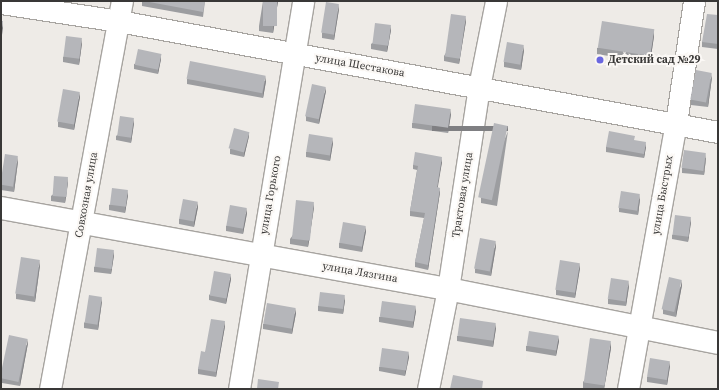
<!DOCTYPE html>
<meta charset="utf-8">
<style>
body{margin:0}
#map{position:relative;width:719px;height:390px;overflow:hidden;background:#eeebe7;font-family:"Source Serif 4",serif}
div>[style]{position:absolute}
[style*='--x']{left:calc(var(--x)*1px);top:calc(var(--y)*1px);width:calc(var(--w)*1px);rotate:calc(var(--a)*1deg)}
.roads{filter:drop-shadow(1px 0 #a7a4a0) drop-shadow(-1px 0 #a7a4a0) drop-shadow(0 1px #a7a4a0) drop-shadow(0 -1px #a7a4a0)}
.minor>*{height:21px;margin:-10.5px;padding:0 10.5px;transform-origin:10.5px;border-radius:10.5px;background:#fff}
.major>*{height:22px;margin:-11px;padding:0 11px;transform-origin:11px;border-radius:11px;background:#fff}
.wall>*{inset:0;background:#9c9da0}
.shaded-wall>*{inset:0;background:#7f7f82;transform-origin:0 0}
.building>*{inset:0;background:#b5b6ba;transform-origin:0 0}
.dots>*{width:11px;height:11px;translate:-50% -50%;box-sizing:border-box;border:2px solid #fbf8f5;border-radius:50%}
span{translate:-50% -50%;white-space:nowrap;text-align:center;line-height:1.15;-webkit-text-stroke:4px #fbf8f5;paint-order:stroke}
.poi-label{font-size:11px;color:#393837;font-weight:700}
.left{translate:0 -50%;text-align:left}
.street-label{font-size:11px;color:#393837}
.frame{position:absolute;inset:0;border:2px solid #393837;pointer-events:none}
</style>
<div id="map">
<div class="roads">
<div class="minor">
<i style="--x:1;--y:3;--w:119;--a:8.7"></i>
<i style="--x:119;--y:21;--w:609;--a:10.5"></i>
<i style="--x:50;--y:389;--w:395;--a:-79.5"></i>
<i style="--x:239;--y:389;--w:393;--a:-80.6"></i>
<i style="--x:428;--y:389;--w:102;--a:-78.7"></i>
<i style="--x:448;--y:289;--w:204;--a:-81.3"></i>
<i style="--x:479;--y:87;--w:88;--a:-78.8"></i>
<i style="--x:628;--y:389;--w:270;--a:-79.8"></i>
<i style="--x:676;--y:123;--w:123;--a:-81.6"></i>
</div>
<div class="major">
<i style="--x:1;--y:208;--w:454;--a:10.3"></i>
<i style="--x:448;--y:289;--w:275;--a:11.3"></i>
</div>
</div>
<div class="wall">
<i style="clip-path:polygon(142px 1px,205px 1px,203px 17px,142px 6px)"></i>
<i style="clip-path:polygon(263px 1px,278px 1px,273px 33px,259px 31px,259px 26px)"></i>
<i style="clip-path:polygon(339px 9px,334px 40px,322px 38px,322px 33px)"></i>
<i style="clip-path:polygon(718px 15px,718px 49px,702px 47px,702px 42px)"></i>
<i style="clip-path:polygon(466px 21px,459px 64px,444px 61px,444px 56px)"></i>
<i style="clip-path:polygon(391px 30px,387px 52px,371px 49px,371px 44px)"></i>
<i style="clip-path:polygon(654px 36px,650px 63px,597px 54px,597px 48px)"></i>
<i style="clip-path:polygon(82px 43px,79px 65px,63px 62px,63px 57px)"></i>
<i style="clip-path:polygon(524px 50px,521px 70px,504px 67px,504px 62px)"></i>
<i style="clip-path:polygon(161px 59px,158px 74px,134px 69px,134px 64px)"></i>
<i style="clip-path:polygon(712px 77px,708px 107px,691px 105px,691px 100px)"></i>
<i style="clip-path:polygon(187px 79px,266px 81px,263px 98px,187px 84px)"></i>
<i style="clip-path:polygon(326px 91px,319px 124px,306px 121px,306px 116px)"></i>
<i style="clip-path:polygon(80px 97px,74px 130px,58px 127px,58px 122px)"></i>
<i style="clip-path:polygon(451px 114px,448px 133px,412px 128px,412px 123px)"></i>
<i style="clip-path:polygon(134px 123px,131px 143px,116px 140px,116px 136px)"></i>
<i style="clip-path:polygon(508px 131px,497px 206px,481px 203px,481px 198px)"></i>
<i style="clip-path:polygon(249px 136px,244px 157px,230px 154px,230px 149px)"></i>
<i style="clip-path:polygon(333px 143px,330px 161px,306px 157px,306px 152px)"></i>
<i style="clip-path:polygon(606px 147px,646px 147px,644px 158px,606px 152px)"></i>
<i style="clip-path:polygon(706px 158px,704px 175px,682px 173px,682px 168px)"></i>
<i style="clip-path:polygon(18px 161px,14px 192px,1px 190px,1px 184px)"></i>
<i style="clip-path:polygon(442px 162px,437px 187px,440px 192px,428px 270px,415px 267px,415px 262px,424px 218px,410px 216px,410px 211px,417px 170px,413px 169px,413px 165px)"></i>
<i style="clip-path:polygon(68px 182px,65px 203px,51px 201px,51px 196px)"></i>
<i style="clip-path:polygon(128px 195px,125px 213px,109px 210px,109px 205px)"></i>
<i style="clip-path:polygon(640px 199px,638px 215px,619px 212px,619px 208px)"></i>
<i style="clip-path:polygon(198px 207px,194px 227px,179px 224px,179px 219px)"></i>
<i style="clip-path:polygon(314px 207px,308px 247px,290px 244px,290px 239px)"></i>
<i style="clip-path:polygon(247px 213px,243px 234px,226px 231px,226px 226px)"></i>
<i style="clip-path:polygon(691px 222px,688px 242px,672px 239px,672px 235px)"></i>
<i style="clip-path:polygon(366px 231px,362px 252px,339px 248px,339px 243px)"></i>
<i style="clip-path:polygon(496px 246px,491px 276px,475px 273px,475px 269px)"></i>
<i style="clip-path:polygon(114px 255px,111px 274px,94px 272px,94px 267px)"></i>
<i style="clip-path:polygon(40px 265px,35px 302px,16px 299px,16px 294px)"></i>
<i style="clip-path:polygon(580px 268px,575px 298px,556px 295px,556px 290px)"></i>
<i style="clip-path:polygon(231px 279px,226px 304px,209px 300px,209px 295px)"></i>
<i style="clip-path:polygon(682px 285px,676px 317px,663px 314px,663px 309px)"></i>
<i style="clip-path:polygon(629px 286px,626px 306px,608px 304px,608px 299px)"></i>
<i style="clip-path:polygon(345px 300px,343px 314px,318px 311px,318px 306px)"></i>
<i style="clip-path:polygon(102px 301px,98px 330px,84px 328px,84px 323px)"></i>
<i style="clip-path:polygon(416px 311px,413px 328px,379px 322px,379px 317px)"></i>
<i style="clip-path:polygon(296px 313px,292px 334px,263px 329px,263px 324px)"></i>
<i style="clip-path:polygon(225px 326px,216px 377px,198px 374px,198px 369px,205px 352px)"></i>
<i style="clip-path:polygon(496px 328px,493px 347px,457px 341px,457px 336px)"></i>
<i style="clip-path:polygon(559px 341px,556px 356px,526px 351px,526px 346px)"></i>
<i style="clip-path:polygon(28px 343px,20px 386px,2px 383px,2px 378px)"></i>
<i style="clip-path:polygon(611px 348px,604px 389px,583px 388px,583px 382px)"></i>
<i style="clip-path:polygon(409px 357px,405px 376px,379px 371px,379px 367px)"></i>
<i style="clip-path:polygon(670px 366px,667px 385px,647px 382px,647px 377px)"></i>
</div>
<div class="shaded-wall">
<i style="clip-path:polygon(277px 1px,278px 1px,273px 33px,273px 28px)"></i>
<i style="clip-path:polygon(339px 4px,339px 9px,334px 40px,334px 35px)"></i>
<i style="clip-path:polygon(466px 16px,466px 21px,459px 64px,459px 59px)"></i>
<i style="clip-path:polygon(3px 21px,3px 28px,1px 42px,1px 35px)"></i>
<i style="clip-path:polygon(391px 25px,391px 30px,387px 52px,387px 47px)"></i>
<i style="clip-path:polygon(654px 29px,654px 36px,650px 63px,650px 56px)"></i>
<i style="clip-path:polygon(82px 38px,82px 43px,79px 65px,79px 60px)"></i>
<i style="clip-path:polygon(524px 45px,524px 50px,521px 70px,521px 65px)"></i>
<i style="clip-path:polygon(161px 54px,161px 59px,158px 74px,158px 69px)"></i>
<i style="clip-path:polygon(712px 73px,712px 77px,708px 107px,708px 103px)"></i>
<i style="clip-path:polygon(266px 76px,266px 81px,263px 98px,263px 93px)"></i>
<i style="clip-path:polygon(326px 87px,326px 91px,319px 124px,319px 119px)"></i>
<i style="clip-path:polygon(80px 92px,80px 97px,74px 130px,74px 125px)"></i>
<i style="clip-path:polygon(451px 109px,451px 114px,448px 133px,448px 128px)"></i>
<i style="clip-path:polygon(134px 118px,134px 123px,131px 143px,131px 138px)"></i>
<i style="left:508px;top:126px;width:5px;height:76px;rotate:90deg"></i>
<i style="clip-path:polygon(249px 132px,249px 136px,244px 157px,244px 152px)"></i>
<i style="clip-path:polygon(333px 138px,333px 143px,330px 161px,330px 156px)"></i>
<i style="clip-path:polygon(646px 142px,646px 147px,644px 158px,644px 154px)"></i>
<i style="clip-path:polygon(706px 153px,706px 158px,704px 175px,704px 171px)"></i>
<i style="clip-path:polygon(18px 156px,18px 161px,14px 192px,14px 187px)"></i>
<i style="clip-path:polygon(442px 157px,442px 162px,437px 192px,437px 187px)"></i>
<i style="clip-path:polygon(68px 177px,68px 182px,65px 203px,65px 198px)"></i>
<i style="clip-path:polygon(440px 188px,440px 192px,428px 270px,428px 265px)"></i>
<i style="clip-path:polygon(128px 190px,128px 195px,125px 213px,125px 208px)"></i>
<i style="clip-path:polygon(640px 194px,640px 199px,638px 215px,638px 210px)"></i>
<i style="clip-path:polygon(198px 202px,198px 207px,194px 227px,194px 222px)"></i>
<i style="clip-path:polygon(314px 202px,314px 207px,308px 247px,308px 242px)"></i>
<i style="clip-path:polygon(247px 208px,247px 213px,243px 234px,243px 229px)"></i>
<i style="clip-path:polygon(691px 217px,691px 222px,688px 242px,688px 237px)"></i>
<i style="clip-path:polygon(366px 226px,366px 231px,362px 252px,362px 247px)"></i>
<i style="clip-path:polygon(496px 241px,496px 246px,491px 276px,491px 271px)"></i>
<i style="clip-path:polygon(114px 250px,114px 255px,111px 274px,111px 269px)"></i>
<i style="clip-path:polygon(40px 260px,40px 265px,35px 302px,35px 297px)"></i>
<i style="clip-path:polygon(580px 263px,580px 268px,575px 298px,575px 293px)"></i>
<i style="clip-path:polygon(231px 274px,231px 279px,226px 304px,226px 299px)"></i>
<i style="clip-path:polygon(682px 280px,682px 285px,676px 317px,676px 312px)"></i>
<i style="clip-path:polygon(629px 281px,629px 286px,626px 306px,626px 301px)"></i>
<i style="clip-path:polygon(345px 295px,345px 300px,343px 314px,343px 310px)"></i>
<i style="clip-path:polygon(102px 297px,102px 301px,98px 330px,98px 325px)"></i>
<i style="clip-path:polygon(416px 306px,416px 311px,413px 328px,413px 323px)"></i>
<i style="clip-path:polygon(296px 308px,296px 313px,292px 334px,292px 329px)"></i>
<i style="clip-path:polygon(225px 321px,225px 326px,216px 377px,216px 372px)"></i>
<i style="clip-path:polygon(496px 323px,496px 328px,493px 347px,493px 342px)"></i>
<i style="clip-path:polygon(559px 336px,559px 341px,556px 356px,556px 351px)"></i>
<i style="clip-path:polygon(28px 339px,28px 343px,20px 386px,20px 381px)"></i>
<i style="clip-path:polygon(611px 341px,611px 348px,604px 389px,604px 385px)"></i>
<i style="clip-path:polygon(409px 352px,409px 357px,405px 376px,405px 371px)"></i>
<i style="clip-path:polygon(670px 361px,670px 366px,667px 385px,667px 380px)"></i>
</div>
<div class="building">
<i style="clip-path:polygon(144px 1px,205px 1px,203px 12px)"></i>
<i style="left:263px;top:1px;width:14px;height:25px"></i>
<i style="left:326px;top:2px;width:13px;height:31px;rotate:9deg"></i>
<i style="left:451px;top:14px;width:15px;height:43px;rotate:8deg"></i>
<i style="clip-path:polygon(707px 14px,718px 15px,718px 44px,702px 42px)"></i>
<i style="clip-path:polygon(1px 21px,3px 21px,1px 35px)"></i>
<i style="left:602px;top:21px;width:53px;height:27px;rotate:9deg"></i>
<i style="left:375px;top:23px;width:16px;height:21px;rotate:7deg"></i>
<i style="left:66px;top:36px;width:16px;height:21px;rotate:7deg"></i>
<i style="left:507px;top:42px;width:17px;height:20px;rotate:10deg"></i>
<i style="left:138px;top:49px;width:24px;height:16px;rotate:12deg"></i>
<i style="left:190px;top:61px;width:77px;height:18px;rotate:11deg"></i>
<i style="left:696px;top:70px;width:16px;height:30px;rotate:11deg"></i>
<i style="left:312px;top:84px;width:14px;height:33px;rotate:12deg"></i>
<i style="left:63px;top:89px;width:17px;height:33px;rotate:10deg"></i>
<i style="left:415px;top:104px;width:36px;height:19px;rotate:8deg"></i>
<i style="left:120px;top:116px;width:14px;height:20px;rotate:8deg"></i>
<i style="left:494px;top:123px;width:14px;height:76px;rotate:12deg"></i>
<i style="left:234px;top:128px;width:16px;height:21px;rotate:15deg"></i>
<i style="clip-path:polygon(609px 131px,635px 136px,634px 140px,646px 142px,644px 154px,606px 147px)"></i>
<i style="left:309px;top:134px;width:24px;height:18px;rotate:9deg"></i>
<i style="left:684px;top:150px;width:22px;height:18px;rotate:8deg"></i>
<i style="clip-path:polygon(415px 152px,442px 157px,437px 187px,440px 188px,428px 265px,415px 262px,425px 213px,410px 211px,418px 166px,413px 165px)"></i>
<i style="left:5px;top:154px;width:13px;height:31px;rotate:9deg"></i>
<i style="left:54px;top:176px;width:14px;height:20px;rotate:4deg"></i>
<i style="left:112px;top:188px;width:16px;height:17px;rotate:7deg"></i>
<i style="left:621px;top:191px;width:19px;height:17px;rotate:9deg"></i>
<i style="left:183px;top:199px;width:15px;height:20px;rotate:11deg"></i>
<i style="left:296px;top:200px;width:18px;height:39px;rotate:6deg"></i>
<i style="left:230px;top:205px;width:17px;height:21px;rotate:10deg"></i>
<i style="left:675px;top:215px;width:16px;height:20px;rotate:7deg"></i>
<i style="left:343px;top:222px;width:23px;height:21px;rotate:10deg"></i>
<i style="left:480px;top:238px;width:16px;height:31px;rotate:11deg"></i>
<i style="left:97px;top:248px;width:17px;height:19px;rotate:7deg"></i>
<i style="left:21px;top:257px;width:19px;height:37px;rotate:9deg"></i>
<i style="left:560px;top:260px;width:20px;height:30px;rotate:9deg"></i>
<i style="left:214px;top:271px;width:17px;height:25px;rotate:10deg"></i>
<i style="left:669px;top:277px;width:13px;height:33px;rotate:13deg"></i>
<i style="left:611px;top:278px;width:18px;height:21px;rotate:9deg"></i>
<i style="left:320px;top:292px;width:25px;height:14px;rotate:7deg"></i>
<i style="left:89px;top:295px;width:13px;height:28px;rotate:9deg"></i>
<i style="left:382px;top:301px;width:34px;height:16px;rotate:8deg"></i>
<i style="left:267px;top:303px;width:29px;height:21px;rotate:10deg"></i>
<i style="left:460px;top:318px;width:36px;height:18px;rotate:8deg"></i>
<i style="clip-path:polygon(211px 319px,225px 321px,216px 372px,198px 369px,201px 351px,205px 352px)"></i>
<i style="left:529px;top:331px;width:30px;height:15px;rotate:9deg"></i>
<i style="left:9px;top:335px;width:19px;height:44px;rotate:12deg"></i>
<i style="left:590px;top:338px;width:21px;height:45px;rotate:8deg"></i>
<i style="left:382px;top:348px;width:27px;height:19px;rotate:8deg"></i>
<i style="left:650px;top:358px;width:20px;height:19px;rotate:9deg"></i>
<i style="clip-path:polygon(453px 375px,483px 381px,482px 389px,450px 389px)"></i>
<i style="clip-path:polygon(258px 379px,279px 382px,278px 389px,257px 389px)"></i>
</div>
<div class="dots">
<i style="left:600px;top:60px;background:#6a67e0"></i>
</div>
<div class="poi-label">
<span class="left" style="left:608px;top:60px">Детский сад №29</span>
</div>
<div class="street-label">
<span style="left:360px;top:66px;rotate:10deg">улица Шестакова</span>
<span style="left:87px;top:195px;rotate:-80deg">Совхозная улица</span>
<span style="left:271px;top:195px;rotate:-80deg">улица Горького</span>
<span style="left:463px;top:195px;rotate:-81deg">Трактовая улица</span>
<span style="left:663px;top:195px;rotate:-80deg">улица Быстрых</span>
<span style="left:360px;top:273px;rotate:10deg">улица Лязгина</span>
</div>
<div class="frame"></div>
</div>
